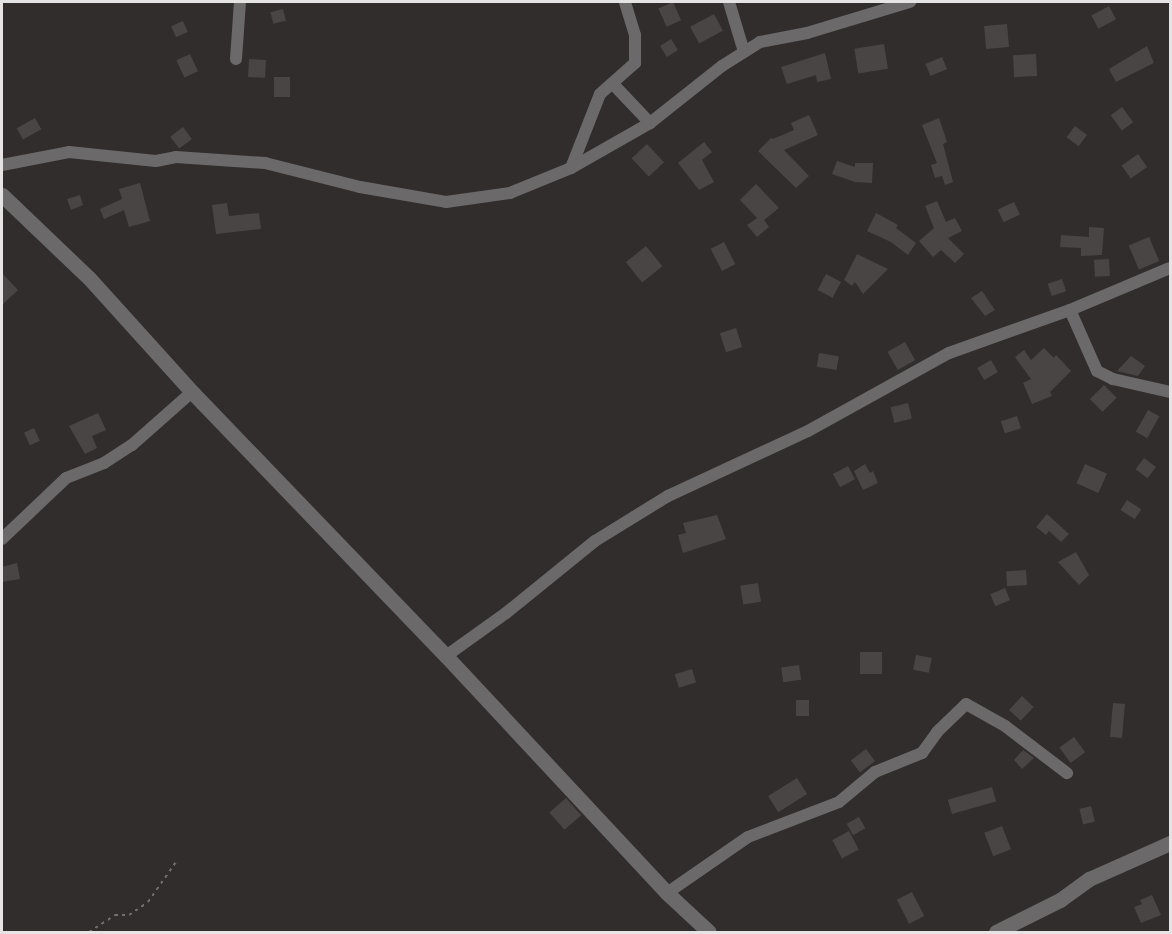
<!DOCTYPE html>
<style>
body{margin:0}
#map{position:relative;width:1172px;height:934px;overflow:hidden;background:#312d2d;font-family:Rubik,sans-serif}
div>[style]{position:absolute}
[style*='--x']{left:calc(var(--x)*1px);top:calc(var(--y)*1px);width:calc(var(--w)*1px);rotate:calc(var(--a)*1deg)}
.building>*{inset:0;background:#494545;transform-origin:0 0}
.path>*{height:2px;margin-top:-1px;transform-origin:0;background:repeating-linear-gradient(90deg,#736f6f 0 3px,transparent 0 7.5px)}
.minor>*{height:12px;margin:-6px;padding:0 6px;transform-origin:6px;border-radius:6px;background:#6b696a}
.tertiary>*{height:15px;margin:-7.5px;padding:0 7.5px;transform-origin:7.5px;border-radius:7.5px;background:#6b696a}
span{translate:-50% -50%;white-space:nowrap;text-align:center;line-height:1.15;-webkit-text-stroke:6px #171616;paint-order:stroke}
.frame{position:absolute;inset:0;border:3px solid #e5e3e3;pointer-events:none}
</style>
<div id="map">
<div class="building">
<i style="left:673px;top:2px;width:20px;height:16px;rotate:66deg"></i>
<i style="left:1109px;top:6px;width:15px;height:20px;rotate:62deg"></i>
<i style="left:283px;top:9px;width:12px;height:13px;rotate:76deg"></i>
<i style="left:714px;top:14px;width:19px;height:27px;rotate:62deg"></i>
<i style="left:183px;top:21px;width:12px;height:13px;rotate:66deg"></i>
<i style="left:1007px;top:24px;width:23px;height:23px;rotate:85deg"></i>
<i style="left:671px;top:39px;width:13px;height:13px;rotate:58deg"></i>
<i style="left:884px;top:44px;width:25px;height:30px;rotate:81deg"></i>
<i style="clip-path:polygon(1147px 46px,1154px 63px,1116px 82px,1109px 69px)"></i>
<i style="clip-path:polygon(825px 53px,831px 79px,817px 82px,816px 75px,787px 84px,781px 67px)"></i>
<i style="left:190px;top:54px;width:19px;height:15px;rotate:65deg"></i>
<i style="left:1036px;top:54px;width:22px;height:23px;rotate:87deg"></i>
<i style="left:942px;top:57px;width:13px;height:18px;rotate:67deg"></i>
<i style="left:249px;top:59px;width:17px;height:18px;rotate:3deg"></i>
<i style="left:290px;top:77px;width:20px;height:16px;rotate:90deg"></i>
<i style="left:1122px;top:107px;width:19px;height:14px;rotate:54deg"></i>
<i style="clip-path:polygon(809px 115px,818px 135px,784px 150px,809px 176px,796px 188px,758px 151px,771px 138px,773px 139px,794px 130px,791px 123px)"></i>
<i style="left:35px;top:118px;width:13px;height:21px;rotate:61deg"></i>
<i style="clip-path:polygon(939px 118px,947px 142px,943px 144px,953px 182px,945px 185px,942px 176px,935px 178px,931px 165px,937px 163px,922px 125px)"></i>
<i style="left:1075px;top:126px;width:15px;height:14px;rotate:37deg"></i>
<i style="left:183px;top:127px;width:15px;height:16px;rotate:53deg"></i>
<i style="clip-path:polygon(704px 142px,712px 152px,702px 160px,714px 182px,699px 190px,678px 163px)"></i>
<i style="left:647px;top:144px;width:25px;height:21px;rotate:47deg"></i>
<i style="left:1138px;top:154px;width:16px;height:20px;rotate:55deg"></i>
<i style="clip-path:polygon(837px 161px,855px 167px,855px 163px,873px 163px,872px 183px,855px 182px,832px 174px)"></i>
<i style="clip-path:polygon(140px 183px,150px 221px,129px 227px,124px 210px,104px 219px,100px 209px,122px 199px,119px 189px)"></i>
<i style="clip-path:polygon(756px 184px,779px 208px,764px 220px,769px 227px,757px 237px,747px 225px,757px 218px,740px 200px)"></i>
<i style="clip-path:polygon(80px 195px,83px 205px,71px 210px,67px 199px)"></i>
<i style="clip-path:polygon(937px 201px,946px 222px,955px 218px,962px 231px,948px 238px,964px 254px,955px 263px,941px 250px,933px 257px,919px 241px,934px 228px,925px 206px)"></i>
<i style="left:1014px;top:202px;width:14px;height:18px;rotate:65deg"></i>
<i style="clip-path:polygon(227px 203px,229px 216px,259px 213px,261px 229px,216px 234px,212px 205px)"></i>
<i style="clip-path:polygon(876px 213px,898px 225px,896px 228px,916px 243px,908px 255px,891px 242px,867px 231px)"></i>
<i style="clip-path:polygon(1089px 227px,1104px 228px,1102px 255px,1081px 256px,1081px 248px,1060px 247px,1061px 235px,1089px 237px)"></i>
<i style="left:1149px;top:237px;width:26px;height:22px;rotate:67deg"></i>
<i style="left:724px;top:242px;width:25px;height:15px;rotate:63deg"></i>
<i style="left:646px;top:246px;width:26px;height:26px;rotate:51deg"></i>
<i style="clip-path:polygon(857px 254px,888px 269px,863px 294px,855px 282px,852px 286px,844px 280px)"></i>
<i style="left:1109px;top:259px;width:17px;height:15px;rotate:87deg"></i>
<i style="clip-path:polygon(2px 273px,18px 290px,2px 305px)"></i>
<i style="left:826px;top:274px;width:17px;height:18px;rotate:28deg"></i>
<i style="left:1062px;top:279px;width:13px;height:15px;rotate:72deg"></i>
<i style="clip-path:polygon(982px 291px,995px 310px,985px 316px,971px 298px)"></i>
<i style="left:736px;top:328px;width:20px;height:17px;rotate:72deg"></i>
<i style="left:905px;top:342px;width:21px;height:20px;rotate:61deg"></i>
<i style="clip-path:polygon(1044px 348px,1054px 358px,1056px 355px,1071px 371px,1050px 392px,1052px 396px,1032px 404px,1023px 383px,1031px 379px,1015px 357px,1024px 350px,1031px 360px)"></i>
<i style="left:819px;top:353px;width:20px;height:14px;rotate:9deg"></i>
<i style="clip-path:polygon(1131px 356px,1145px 366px,1138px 376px,1117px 371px)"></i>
<i style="left:991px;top:360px;width:14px;height:16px;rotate:60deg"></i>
<i style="left:1104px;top:385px;width:18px;height:20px;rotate:45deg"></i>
<i style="left:908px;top:403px;width:16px;height:18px;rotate:76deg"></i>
<i style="left:1148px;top:410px;width:13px;height:25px;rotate:29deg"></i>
<i style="clip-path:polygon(98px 413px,106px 430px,92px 436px,97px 448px,85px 454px,69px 426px)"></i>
<i style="left:1017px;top:416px;width:13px;height:17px;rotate:72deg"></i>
<i style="left:34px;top:428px;width:14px;height:11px;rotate:65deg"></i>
<i style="left:1144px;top:458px;width:15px;height:14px;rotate:37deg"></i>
<i style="clip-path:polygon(865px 464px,870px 473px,873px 471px,878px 483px,863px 490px,854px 471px)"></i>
<i style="left:1085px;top:464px;width:24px;height:21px;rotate:24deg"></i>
<i style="left:848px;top:466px;width:15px;height:17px;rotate:62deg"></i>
<i style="left:1127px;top:500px;width:17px;height:12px;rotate:33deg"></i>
<i style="clip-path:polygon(1047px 514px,1069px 534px,1061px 542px,1049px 531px,1046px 535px,1036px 527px)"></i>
<i style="clip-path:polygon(717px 515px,726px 539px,683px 553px,678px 535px,686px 533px,683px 523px)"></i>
<i style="clip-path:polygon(1076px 552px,1089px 575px,1079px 585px,1058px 562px)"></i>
<i style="clip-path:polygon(17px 563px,20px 579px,2px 582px,2px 567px)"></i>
<i style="left:1026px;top:570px;width:15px;height:20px;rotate:86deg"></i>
<i style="left:758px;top:583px;width:19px;height:18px;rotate:81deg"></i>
<i style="left:1005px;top:588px;width:13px;height:16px;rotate:67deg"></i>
<i style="left:860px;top:652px;width:22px;height:22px"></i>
<i style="left:916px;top:655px;width:16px;height:15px;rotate:11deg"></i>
<i style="left:799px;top:665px;width:15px;height:18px;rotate:82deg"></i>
<i style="left:692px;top:669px;width:14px;height:18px;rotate:73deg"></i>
<i style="left:1022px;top:696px;width:16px;height:19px;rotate:43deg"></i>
<i style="left:796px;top:700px;width:13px;height:16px"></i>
<i style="left:1113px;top:703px;width:12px;height:34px;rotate:5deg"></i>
<i style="left:1074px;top:737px;width:19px;height:18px;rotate:54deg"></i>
<i style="left:866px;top:749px;width:15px;height:19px;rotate:53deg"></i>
<i style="clip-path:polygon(1023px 750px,1034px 758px,1022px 769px,1014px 760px)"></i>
<i style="left:797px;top:778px;width:19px;height:34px;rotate:58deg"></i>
<i style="left:992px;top:787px;width:15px;height:46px;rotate:74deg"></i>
<i style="left:566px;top:798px;width:23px;height:22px;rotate:49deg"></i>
<i style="left:1091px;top:806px;width:16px;height:12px;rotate:76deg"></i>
<i style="left:859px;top:817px;width:13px;height:14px;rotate:61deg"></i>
<i style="left:1002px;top:826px;width:25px;height:19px;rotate:69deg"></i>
<i style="left:849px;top:831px;width:21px;height:19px;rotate:62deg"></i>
<i style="left:912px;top:892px;width:27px;height:17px;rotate:63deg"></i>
<i style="clip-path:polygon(1152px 895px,1161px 915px,1141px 923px,1134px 907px,1142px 904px,1140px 900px)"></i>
</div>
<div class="path">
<i style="--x:89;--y:932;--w:31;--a:-33"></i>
<i style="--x:115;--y:915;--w:14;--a:0"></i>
<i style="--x:129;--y:915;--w:23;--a:-34"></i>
<i style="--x:148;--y:902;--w:52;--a:-55.1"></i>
</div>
<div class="minor">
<i style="--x:729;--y:2;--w:52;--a:73.3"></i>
<i style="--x:236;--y:59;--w:57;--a:-86"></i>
<i style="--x:613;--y:84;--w:54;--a:46.5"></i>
<i style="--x:2;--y:165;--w:68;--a:-11"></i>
<i style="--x:69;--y:152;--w:87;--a:5.9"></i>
<i style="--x:156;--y:161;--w:20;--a:-11"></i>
<i style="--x:176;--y:157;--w:89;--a:3.9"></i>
<i style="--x:265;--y:163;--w:98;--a:14.2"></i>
<i style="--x:360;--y:187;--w:87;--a:9.9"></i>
<i style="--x:446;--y:202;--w:65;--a:-8"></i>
<i style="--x:510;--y:193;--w:66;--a:-22.3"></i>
<i style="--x:571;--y:168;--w:79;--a:-68.6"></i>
<i style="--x:600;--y:94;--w:47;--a:-41.5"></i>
<i style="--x:635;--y:63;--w:28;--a:-90"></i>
<i style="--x:635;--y:35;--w:34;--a:-107"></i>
<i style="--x:571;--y:168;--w:91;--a:-29.7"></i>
<i style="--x:650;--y:123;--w:92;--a:-38.4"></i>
<i style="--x:722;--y:66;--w:45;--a:-32.3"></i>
<i style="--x:760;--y:42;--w:48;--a:-10.8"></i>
<i style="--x:807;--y:33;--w:108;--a:-16.8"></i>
<i style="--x:1070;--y:310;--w:67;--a:66.1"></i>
<i style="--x:1097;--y:371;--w:18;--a:27"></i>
<i style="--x:1113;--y:379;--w:58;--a:12.8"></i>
<i style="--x:2;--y:539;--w:88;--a:-43.6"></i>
<i style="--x:66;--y:478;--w:41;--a:-21.5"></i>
<i style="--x:104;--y:463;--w:33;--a:-33"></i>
<i style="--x:132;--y:445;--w:80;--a:-41.5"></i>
<i style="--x:446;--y:656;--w:74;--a:-35.6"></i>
<i style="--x:506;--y:613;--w:114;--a:-39"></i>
<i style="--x:595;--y:541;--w:86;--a:-31.7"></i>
<i style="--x:668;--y:496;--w:154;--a:-24.9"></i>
<i style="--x:808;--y:431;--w:161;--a:-29"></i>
<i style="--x:949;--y:353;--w:128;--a:-19.6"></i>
<i style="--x:1070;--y:310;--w:108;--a:-22.8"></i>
<i style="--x:667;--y:893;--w:98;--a:-34.7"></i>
<i style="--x:748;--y:837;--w:97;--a:-21"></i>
<i style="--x:839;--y:802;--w:47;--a:-39.8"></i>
<i style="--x:875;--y:772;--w:51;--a:-22"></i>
<i style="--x:922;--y:753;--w:26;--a:-54"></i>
<i style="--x:937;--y:732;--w:40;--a:-44"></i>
<i style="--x:966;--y:704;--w:45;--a:29.4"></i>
<i style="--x:1005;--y:726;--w:78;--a:37.2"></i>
</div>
<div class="tertiary">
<i style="--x:2;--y:195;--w:120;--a:43.7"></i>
<i style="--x:89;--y:278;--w:154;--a:47.9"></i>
<i style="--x:192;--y:392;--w:366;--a:46.1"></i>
<i style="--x:446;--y:656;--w:324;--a:47"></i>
<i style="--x:667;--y:893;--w:57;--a:42.9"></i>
<i style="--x:996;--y:932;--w:72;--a:-26.6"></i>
<i style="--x:1060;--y:900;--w:36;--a:-36"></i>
<i style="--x:1089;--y:879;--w:89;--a:-24"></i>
</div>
<div class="frame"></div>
</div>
